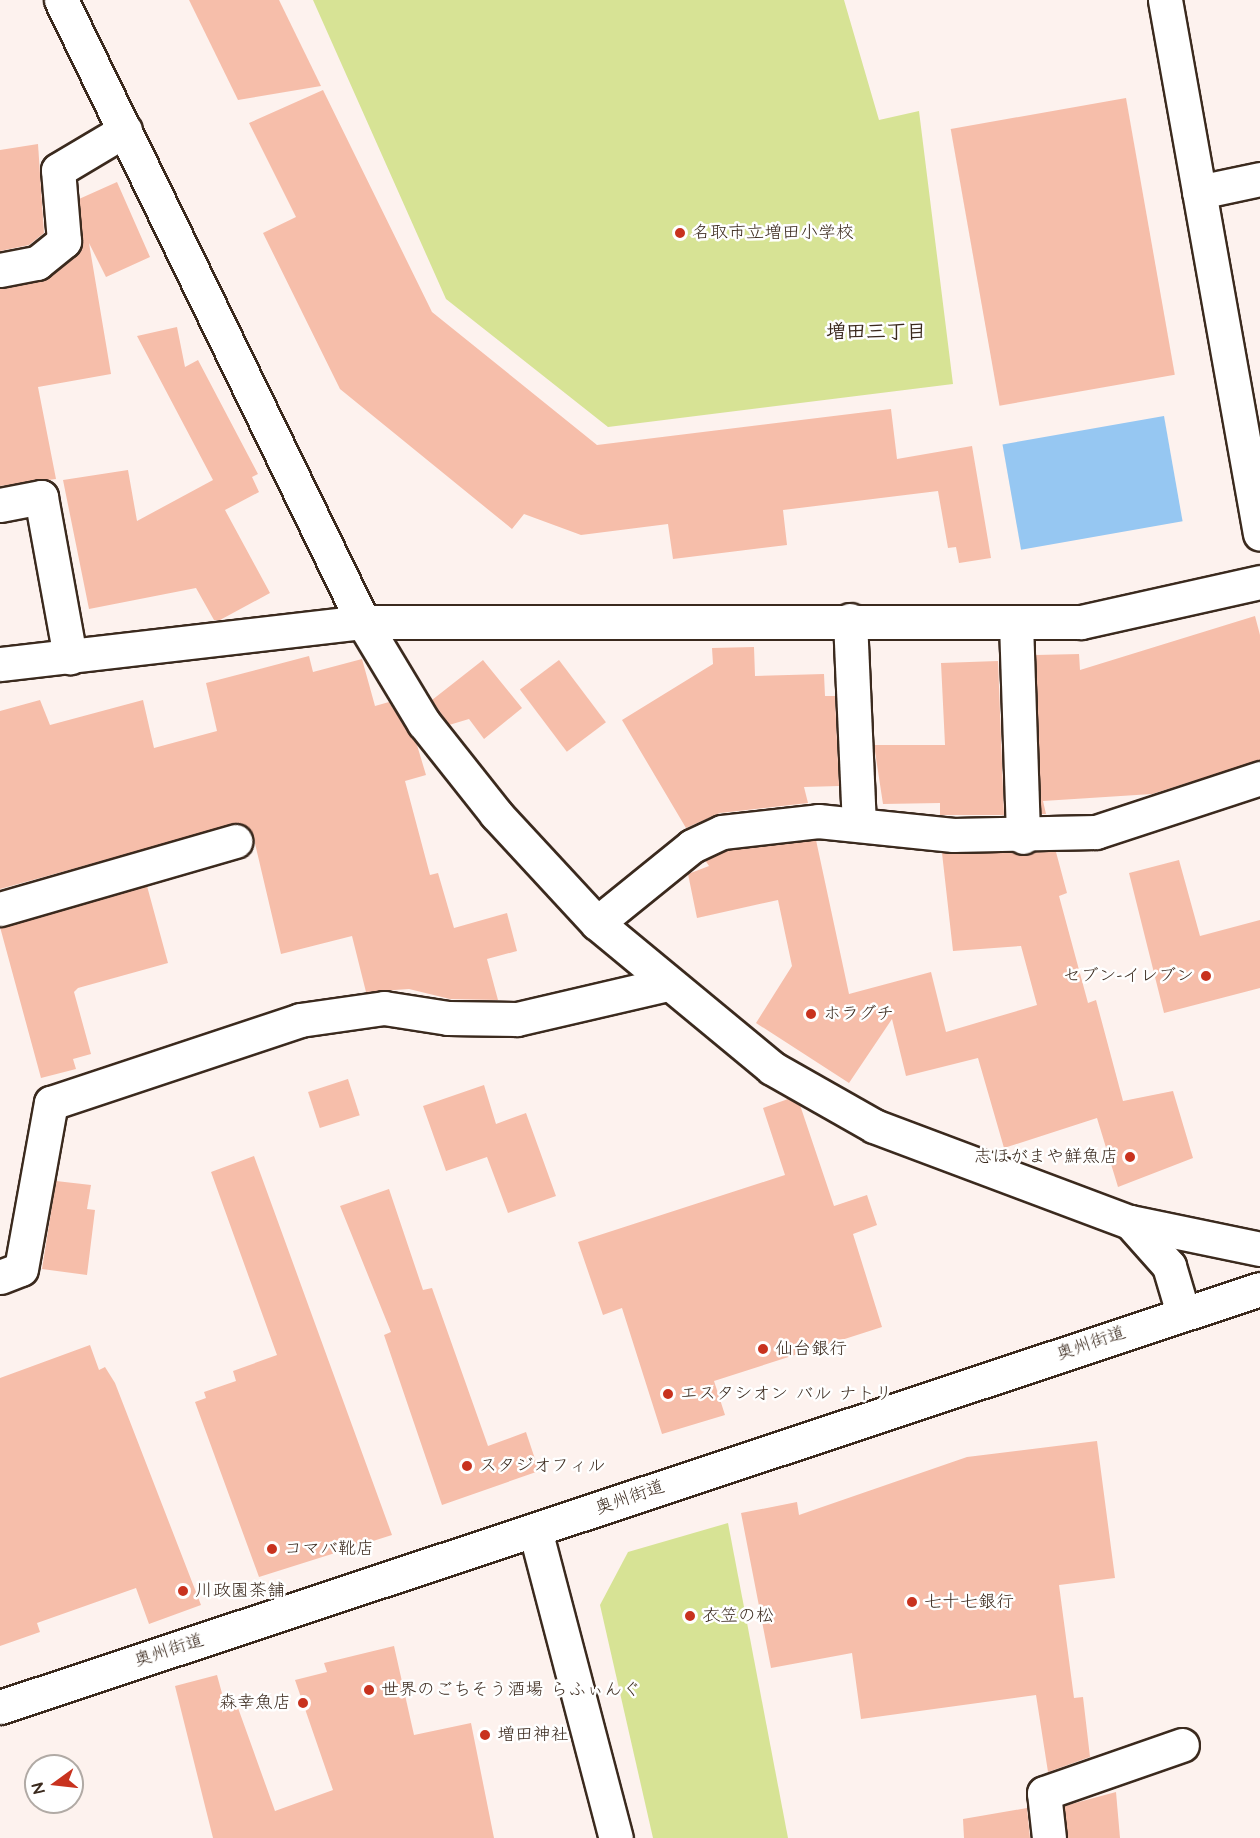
<!DOCTYPE html>
<meta charset="utf-8">
<style>
body{margin:0}
#map{position:relative;width:1260px;height:1838px;overflow:hidden;background:#fdf2ee;font-family:"Architects Daughter","Klee One",sans-serif}
div>[style]{position:absolute}
[style*='--x']{left:calc(var(--x)*1px);top:calc(var(--y)*1px);width:calc(var(--w)*1px);rotate:calc(var(--a)*1deg)}
.green>*{inset:0;background:#d7e395}
.water>*{inset:0;background:#96c7f2;transform-origin:0 0}
.building>*{inset:0;background:#f6beaa;transform-origin:0 0}
.roads{filter:drop-shadow(2px 0 #3b2a1e) drop-shadow(-2px 0 #3b2a1e) drop-shadow(0 2px #3b2a1e) drop-shadow(0 -2px #3b2a1e)}
.minor>*{height:33px;margin:-16.5px;padding:0 16.5px;transform-origin:16.5px;border-radius:16.5px;background:#fff}
.tertiary>*{height:33px;margin:-16.5px;padding:0 16.5px;transform-origin:16.5px;border-radius:16.5px;background:#fff}
.secondary>*{height:33px;margin:-16.5px;padding:0 16.5px;transform-origin:16.5px;border-radius:16.5px;background:#fff}
.dots>*{width:16px;height:16px;translate:-50% -50%;box-sizing:border-box;border:3px solid #fff;border-radius:50%}
span{translate:-50% -50%;white-space:nowrap;text-align:center;line-height:1.15;-webkit-text-stroke:5px #fff;paint-order:stroke}
.poi-label{font-size:18px;color:#3b2a1e}
.left{translate:0 -50%;text-align:left}
.right{translate:-100% -50%;text-align:right}
.street-label{font-size:18px;color:#3b2a1e}
.neighbourhood-label{font-size:20px;color:#3b2a1e;font-weight:700}
.north{position:absolute;left:24px;top:1754px;width:60px;height:60px;box-sizing:border-box;background:#fff;border:2px solid #b1aaa5;border-radius:50%;rotate:255deg;font-size:16px;font-weight:700;line-height:24px;text-align:center;color:#3b2a1e}
.north::after{content:'';display:block;margin:auto;width:21px;height:27px;background:#c8321e;clip-path:polygon(50% 0,100% 100%,50% 72%,0 100%)}
</style>
<div id="map">
<div class="green">
<i style="clip-path:polygon(313px 0,844px 0,879px 120px,919px 111px,953px 384px,608px 427px,446px 299px)"></i>
<i style="clip-path:polygon(728px 1523px,788px 1838px,653px 1838px,600px 1605px,628px 1552px)"></i>
</div>
<div class="water">
<i style="left:1164px;top:416px;width:107px;height:164px;rotate:80deg"></i>
</div>
<div class="building">
<i style="clip-path:polygon(189px 0,279px 0,321px 86px,238px 100px)"></i>
<i style="clip-path:polygon(323px 90px,432px 312px,597px 445px,891px 409px,897px 459px,972px 446px,991px 558px,959px 563px,956px 547px,948px 548px,938px 491px,783px 510px,787px 545px,673px 559px,668px 524px,581px 535px,524px 514px,512px 529px,340px 389px,263px 233px,296px 217px,249px 123px)"></i>
<i style="left:1126px;top:98px;width:281px;height:178px;rotate:80deg"></i>
<i style="clip-path:polygon(38px 144px,44px 233px,29px 245px,0 251px,0 150px)"></i>
<i style="clip-path:polygon(117px 182px,150px 257px,106px 277px,89px 243px,111px 374px,38px 387px,56px 479px,0 486px,0 288px,41px 281px,76px 256px,83px 240px,79px 199px)"></i>
<i style="clip-path:polygon(177px 327px,185px 367px,198px 360px,258px 474px,252px 477px,259px 492px,225px 510px,270px 593px,220px 620px,214px 620px,196px 588px,89px 609px,63px 480px,128px 470px,137px 521px,213px 480px,137px 336px)"></i>
<i style="clip-path:polygon(1255px 616px,1260px 635px,1260px 760px,1152px 794px,1043px 801px,1046px 814px,1041px 814px,1036px 655px,1079px 654px,1080px 670px)"></i>
<i style="clip-path:polygon(754px 647px,755px 676px,824px 674px,825px 696px,835px 696px,839px 786px,804px 787px,808px 803px,720px 813px,686px 828px,622px 720px,713px 664px,712px 648px)"></i>
<i style="clip-path:polygon(309px 656px,313px 672px,362px 659px,375px 706px,389px 702px,417px 745px,426px 775px,405px 781px,430px 875px,438px 873px,454px 928px,507px 913px,517px 951px,487px 959px,498px 1000px,450px 999px,409px 989px,366px 992px,352px 936px,281px 954px,253px 835px,239px 823px,0 889px,0 711px,40px 700px,50px 725px,143px 700px,154px 748px,217px 731px,206px 683px)"></i>
<i style="clip-path:polygon(483px 660px,522px 708px,484px 739px,469px 719px,449px 725px,432px 700px)"></i>
<i style="left:559px;top:660px;width:78px;height:49px;rotate:53deg"></i>
<i style="clip-path:polygon(998px 661px,1004px 815px,940px 815px,940px 803px,883px 804px,874px 745px,945px 745px,941px 663px)"></i>
<i style="clip-path:polygon(816px 840px,849px 994px,931px 972px,946px 1032px,1037px 1005px,1021px 946px,953px 951px,942px 853px,1056px 852px,1067px 893px,1059px 896px,1088px 1003px,1096px 1000px,1123px 1101px,1173px 1091px,1193px 1158px,1118px 1187px,1097px 1118px,1004px 1148px,978px 1058px,906px 1076px,892px 1019px,849px 1083px,756px 1023px,792px 966px,778px 900px,697px 918px,688px 874px,709px 866px,705px 860px,727px 850px)"></i>
<i style="clip-path:polygon(1179px 860px,1200px 936px,1260px 920px,1260px 988px,1164px 1013px,1129px 873px)"></i>
<i style="clip-path:polygon(147px 886px,168px 963px,78px 988px,74px 992px,91px 1054px,73px 1059px,76px 1069px,41px 1078px,0 927px)"></i>
<i style="left:348px;top:1079px;width:38px;height:42px;rotate:72deg"></i>
<i style="clip-path:polygon(484px 1085px,496px 1124px,526px 1113px,556px 1196px,508px 1213px,487px 1157px,446px 1171px,423px 1106px)"></i>
<i style="clip-path:polygon(788px 1099px,800px 1105px,834px 1206px,867px 1195px,877px 1225px,853px 1234px,882px 1327px,714px 1381px,725px 1415px,662px 1434px,622px 1308px,603px 1315px,578px 1242px,785px 1175px,763px 1108px)"></i>
<i style="clip-path:polygon(254px 1156px,392px 1535px,259px 1577px,195px 1402px,206px 1398px,204px 1392px,236px 1381px,233px 1371px,277px 1355px,211px 1172px)"></i>
<i style="clip-path:polygon(56px 1181px,91px 1185px,87px 1209px,95px 1210px,87px 1275px,42px 1269px)"></i>
<i style="clip-path:polygon(389px 1189px,423px 1290px,432px 1288px,488px 1446px,526px 1432px,539px 1471px,442px 1505px,384px 1335px,391px 1332px,340px 1206px)"></i>
<i style="clip-path:polygon(90px 1345px,99px 1370px,105px 1367px,115px 1383px,201px 1605px,149px 1624px,136px 1588px,37px 1623px,40px 1632px,0 1646px,0 1378px)"></i>
<i style="clip-path:polygon(1097px 1441px,1115px 1578px,1059px 1585px,1074px 1698px,1083px 1697px,1090px 1757px,1048px 1772px,1036px 1695px,861px 1719px,852px 1653px,771px 1668px,741px 1513px,797px 1502px,799px 1515px,967px 1457px)"></i>
<i style="clip-path:polygon(394px 1646px,414px 1735px,471px 1723px,494px 1838px,213px 1838px,175px 1686px,217px 1675px,223px 1697px,233px 1694px,275px 1811px,333px 1790px,295px 1680px,327px 1672px,324px 1663px)"></i>
<i style="clip-path:polygon(1116px 1792px,1120px 1838px,1067px 1838px,1064px 1806px)"></i>
<i style="clip-path:polygon(1027px 1808px,1030px 1838px,964px 1838px,963px 1819px)"></i>
</div>
<div class="roads">
<div class="minor">
<i style="--x:1165;--y:0;--w:542;--a:79.91"></i>
<i style="--x:1199;--y:192;--w:62;--a:-12"></i>
<i style="--x:0;--y:270;--w:38;--a:-11"></i>
<i style="--x:37;--y:263;--w:35;--a:-39"></i>
<i style="--x:64;--y:241;--w:71;--a:-94.8"></i>
<i style="--x:58;--y:170;--w:78;--a:-30.8"></i>
<i style="--x:0;--y:505;--w:42;--a:-11"></i>
<i style="--x:41;--y:497;--w:163;--a:79.7"></i>
<i style="--x:850;--y:620;--w:203;--a:87.5"></i>
<i style="--x:1016;--y:623;--w:214;--a:88.1"></i>
<i style="--x:0;--y:664;--w:365;--a:-6.6"></i>
<i style="--x:363;--y:622;--w:718;--a:0"></i>
<i style="--x:1081;--y:622;--w:183;--a:-12.6"></i>
<i style="--x:0;--y:909;--w:245;--a:-16.1"></i>
<i style="--x:597;--y:923;--w:122;--a:-39"></i>
<i style="--x:692;--y:846;--w:33;--a:-25"></i>
<i style="--x:722;--y:832;--w:97;--a:-6.5"></i>
<i style="--x:818;--y:821;--w:136;--a:5.9"></i>
<i style="--x:953;--y:835;--w:143;--a:-1.2"></i>
<i style="--x:1096;--y:832;--w:173;--a:-18.2"></i>
<i style="--x:0;--y:1277;--w:22;--a:-21"></i>
<i style="--x:21;--y:1269;--w:169;--a:-79.8"></i>
<i style="--x:51;--y:1103;--w:262;--a:-18.4"></i>
<i style="--x:300;--y:1020;--w:85;--a:-8.1"></i>
<i style="--x:384;--y:1008;--w:65;--a:8.9"></i>
<i style="--x:448;--y:1018;--w:69;--a:0.8"></i>
<i style="--x:517;--y:1019;--w:155;--a:-13.1"></i>
<i style="--x:535;--y:1530;--w:318;--a:75.3"></i>
<i style="--x:1049;--y:1838;--w:45;--a:-96.3"></i>
<i style="--x:1044;--y:1793;--w:146;--a:-19.2"></i>
</div>
<div class="tertiary">
<i style="--x:61;--y:0;--w:691;--a:64.1"></i>
<i style="--x:363;--y:622;--w:118;--a:58.9"></i>
<i style="--x:424;--y:723;--w:116;--a:51.6"></i>
<i style="--x:496;--y:814;--w:149;--a:47.2"></i>
<i style="--x:597;--y:923;--w:227;--a:39.6"></i>
<i style="--x:772;--y:1068;--w:117;--a:29.6"></i>
<i style="--x:874;--y:1126;--w:273;--a:20.6"></i>
<i style="--x:1130;--y:1222;--w:133;--a:11.7"></i>
<i style="--x:1130;--y:1222;--w:59;--a:48.4"></i>
<i style="--x:1169;--y:1266;--w:49;--a:73.4"></i>
</div>
<div class="secondary">
<i style="--x:0;--y:1707;--w:1328;--a:-18.35"></i>
</div>
</div>
<div class="dots">
<i style="left:680px;top:233px;background:#c8321e"></i>
<i style="left:1206px;top:976px;background:#c8321e"></i>
<i style="left:811px;top:1014px;background:#c8321e"></i>
<i style="left:1130px;top:1157px;background:#c8321e"></i>
<i style="left:763px;top:1349px;background:#c8321e"></i>
<i style="left:668px;top:1394px;background:#c8321e"></i>
<i style="left:467px;top:1466px;background:#c8321e"></i>
<i style="left:272px;top:1549px;background:#c8321e"></i>
<i style="left:183px;top:1591px;background:#c8321e"></i>
<i style="left:912px;top:1602px;background:#c8321e"></i>
<i style="left:690px;top:1616px;background:#c8321e"></i>
<i style="left:369px;top:1690px;background:#c8321e"></i>
<i style="left:303px;top:1703px;background:#c8321e"></i>
<i style="left:485px;top:1735px;background:#c8321e"></i>
</div>
<div class="poi-label">
<span class="left" style="left:692px;top:233px">名取市立増田小学校</span>
<span class="right" style="left:1194px;top:976px">セブン-イレブン</span>
<span class="left" style="left:823px;top:1014px">ホラグチ</span>
<span class="right" style="left:1118px;top:1157px">志ほがまや鮮魚店</span>
<span class="left" style="left:775px;top:1349px">仙台銀行</span>
<span class="left" style="left:680px;top:1394px">エスタシオン バル ナトリ</span>
<span class="left" style="left:479px;top:1466px">スタジオフィル</span>
<span class="left" style="left:284px;top:1549px">コマバ靴店</span>
<span class="left" style="left:195px;top:1591px">川政園茶舗</span>
<span class="left" style="left:924px;top:1602px">七十七銀行</span>
<span class="left" style="left:702px;top:1616px">衣笠の松</span>
<span class="left" style="left:381px;top:1690px">世界のごちそう酒場 らふぃんぐ</span>
<span class="right" style="left:291px;top:1703px">森幸魚店</span>
<span class="left" style="left:497px;top:1735px">増田神社</span>
</div>
<div class="street-label">
<span style="left:1091px;top:1344px;rotate:-19deg">奥州街道</span>
<span style="left:630px;top:1498px;rotate:-19deg">奥州街道</span>
<span style="left:169px;top:1651px;rotate:-18deg">奥州街道</span>
</div>
<div class="neighbourhood-label">
<span style="left:876px;top:332px">増田三丁目</span>
</div>
<div class="north">N</div>
</div>
